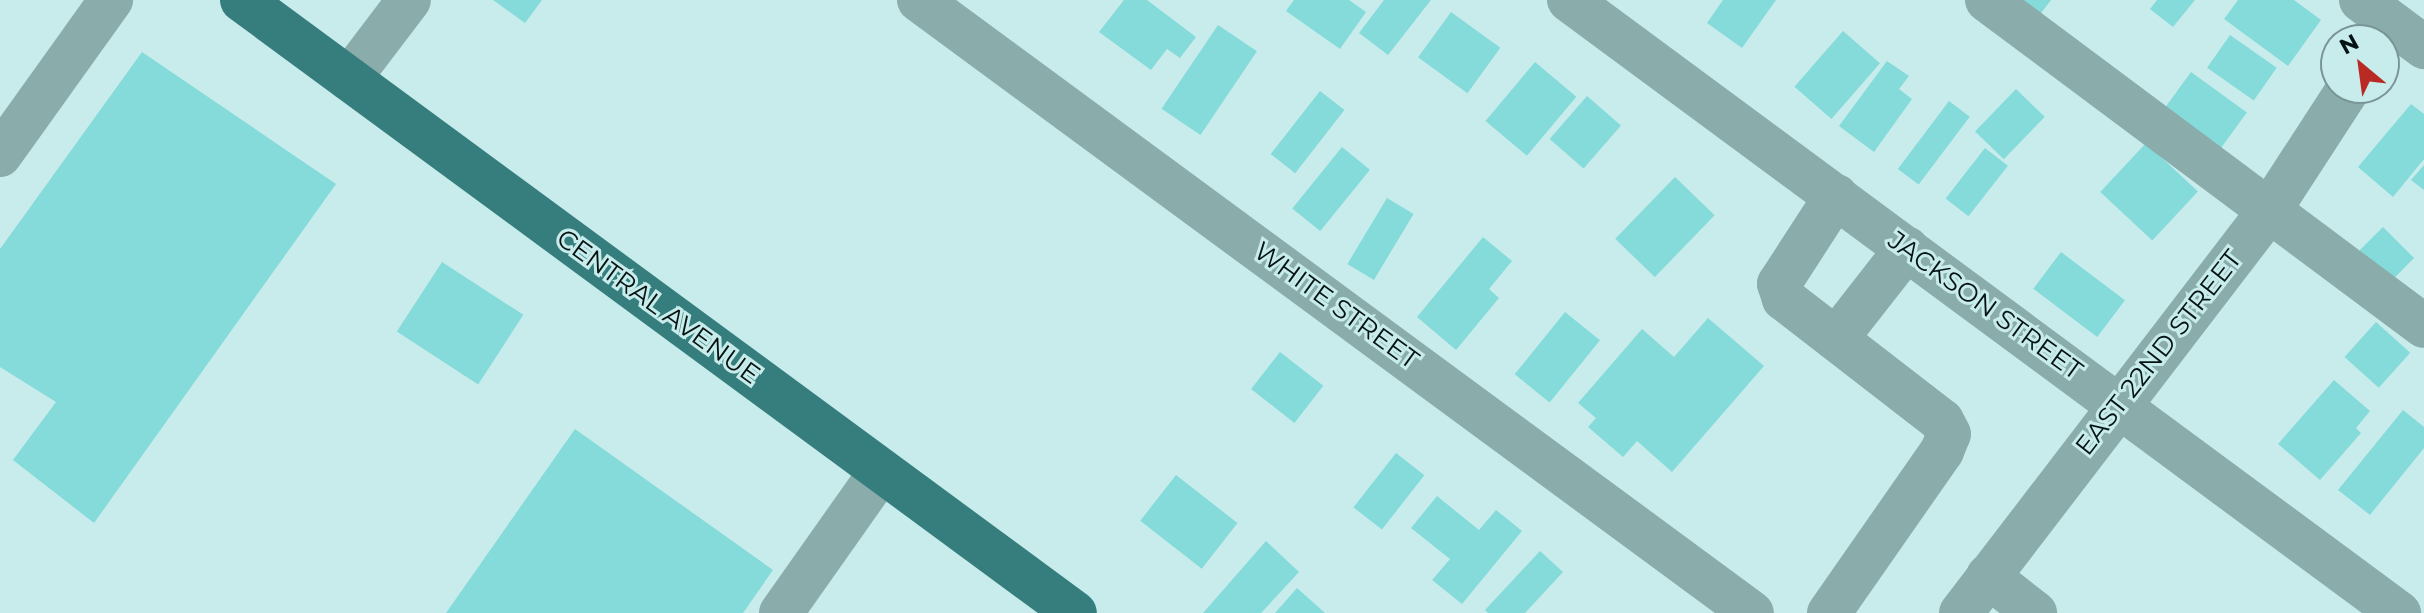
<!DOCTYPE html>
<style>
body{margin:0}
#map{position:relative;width:2424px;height:613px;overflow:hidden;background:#c8ecec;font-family:Montserrat,sans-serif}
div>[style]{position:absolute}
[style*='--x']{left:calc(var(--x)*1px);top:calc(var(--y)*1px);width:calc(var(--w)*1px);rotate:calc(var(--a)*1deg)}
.building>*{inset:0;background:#84dbda;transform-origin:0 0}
.minor>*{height:44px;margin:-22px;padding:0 22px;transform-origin:22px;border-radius:22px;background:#8aadac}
.major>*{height:44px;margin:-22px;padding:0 22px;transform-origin:22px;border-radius:22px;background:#367e7e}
span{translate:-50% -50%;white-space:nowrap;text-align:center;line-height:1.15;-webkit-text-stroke:6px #c8ecec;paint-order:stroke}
.street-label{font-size:26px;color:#061313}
.north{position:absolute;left:2320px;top:24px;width:80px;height:80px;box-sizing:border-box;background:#c8ecec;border:2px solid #7a9595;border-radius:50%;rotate:331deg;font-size:22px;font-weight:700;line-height:32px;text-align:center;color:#061313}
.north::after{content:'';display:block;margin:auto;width:28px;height:36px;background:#b92a24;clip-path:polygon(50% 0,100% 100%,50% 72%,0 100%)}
</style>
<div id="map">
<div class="building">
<i style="clip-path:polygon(493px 0,542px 0,525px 23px)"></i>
<i style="clip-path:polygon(1124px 0,1147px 0,1196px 37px,1180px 58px,1167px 49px,1151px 70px,1099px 32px)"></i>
<i style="clip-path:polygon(1294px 0,1349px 0,1366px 12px,1340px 49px,1286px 11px)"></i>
<i style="clip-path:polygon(1384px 0,1431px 0,1388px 55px,1359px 33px)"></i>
<i style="clip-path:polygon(1723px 0,1776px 0,1742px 48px,1707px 23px)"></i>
<i style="clip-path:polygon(2015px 0,2051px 0,2038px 17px)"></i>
<i style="clip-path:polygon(2157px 0,2195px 0,2173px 27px,2150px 9px)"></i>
<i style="clip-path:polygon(2238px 0,2294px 0,2321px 20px,2288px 66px,2224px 19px)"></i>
<i style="left:1451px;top:12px;width:61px;height:56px;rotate:36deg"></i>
<i style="left:1218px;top:25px;width:47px;height:101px;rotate:34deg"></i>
<i style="left:1843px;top:31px;width:49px;height:74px;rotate:41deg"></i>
<i style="left:2230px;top:35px;width:57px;height:40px;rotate:35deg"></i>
<i style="clip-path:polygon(142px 52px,336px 184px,94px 523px,13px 460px,56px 402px,0 367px,0 249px)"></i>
<i style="clip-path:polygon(1887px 61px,1909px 76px,1899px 89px,1912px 99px,1874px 152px,1839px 126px)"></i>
<i style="left:1535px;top:62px;width:54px;height:77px;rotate:40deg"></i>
<i style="left:2191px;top:72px;width:69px;height:56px;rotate:36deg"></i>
<i style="left:2016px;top:89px;width:40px;height:59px;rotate:44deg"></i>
<i style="left:1320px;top:91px;width:31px;height:80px;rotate:38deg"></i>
<i style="left:1587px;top:96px;width:45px;height:57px;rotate:41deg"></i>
<i style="left:1949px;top:101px;width:26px;height:85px;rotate:37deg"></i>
<i style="clip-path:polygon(2411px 104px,2424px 114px,2424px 159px,2393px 197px,2358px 167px)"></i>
<i style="left:2146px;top:143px;width:71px;height:67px;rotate:43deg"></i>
<i style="left:1342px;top:147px;width:36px;height:79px;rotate:39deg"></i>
<i style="left:1985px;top:148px;width:29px;height:64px;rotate:38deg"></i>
<i style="clip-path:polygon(2424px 165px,2424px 190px,2411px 180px)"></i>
<i style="left:1675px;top:177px;width:55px;height:86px;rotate:44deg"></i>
<i style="left:1387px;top:198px;width:31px;height:77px;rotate:31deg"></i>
<i style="left:2383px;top:227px;width:44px;height:33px;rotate:45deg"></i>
<i style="clip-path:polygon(1483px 237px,1512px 261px,1489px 289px,1499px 298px,1456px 350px,1417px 317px)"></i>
<i style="left:2061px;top:252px;width:80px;height:46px;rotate:37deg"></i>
<i style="left:442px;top:262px;width:97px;height:83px;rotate:33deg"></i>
<i style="left:1565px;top:312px;width:45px;height:80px;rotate:39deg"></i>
<i style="clip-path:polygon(1708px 318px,1764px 366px,1672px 472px,1637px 441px,1623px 457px,1588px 427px,1596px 418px,1578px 403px,1642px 329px,1674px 357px)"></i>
<i style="left:2376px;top:322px;width:46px;height:47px;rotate:42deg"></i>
<i style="left:1280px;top:352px;width:55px;height:47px;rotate:38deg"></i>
<i style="clip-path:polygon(2334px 380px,2370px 411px,2356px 428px,2361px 433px,2320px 480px,2278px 444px)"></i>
<i style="clip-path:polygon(2403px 410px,2424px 427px,2424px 448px,2370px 515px,2338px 490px)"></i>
<i style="clip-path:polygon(575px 429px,773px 570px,743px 613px,446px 613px)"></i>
<i style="left:1396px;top:453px;width:36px;height:69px;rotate:38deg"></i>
<i style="left:1176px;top:475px;width:78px;height:58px;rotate:38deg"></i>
<i style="clip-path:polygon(1437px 496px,1479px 530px,1496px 510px,1522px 531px,1462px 604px,1432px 580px,1450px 559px,1411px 528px)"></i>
<i style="clip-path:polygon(1266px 541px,1299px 572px,1261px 613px,1203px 613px)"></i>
<i style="clip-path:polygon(1540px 551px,1563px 572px,1525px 613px,1488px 613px,1485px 610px)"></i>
<i style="clip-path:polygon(1297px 588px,1325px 613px,1275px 613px)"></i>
</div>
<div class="minor">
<i style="--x:919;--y:0;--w:1034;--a:36.35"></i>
<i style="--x:1569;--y:0;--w:1032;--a:36.45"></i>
<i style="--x:1987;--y:0;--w:545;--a:36.72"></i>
<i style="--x:2361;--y:0;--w:79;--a:36.7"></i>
<i style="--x:349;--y:79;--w:99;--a:-52.8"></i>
<i style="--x:0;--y:155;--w:191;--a:-54.4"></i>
<i style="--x:1836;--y:339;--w:115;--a:-52"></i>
<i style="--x:1988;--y:576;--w:60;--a:38.2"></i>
<i style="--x:781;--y:613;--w:174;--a:-54.8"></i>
<i style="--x:1829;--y:613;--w:198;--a:-55.1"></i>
<i style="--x:1942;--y:451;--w:18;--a:-68"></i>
<i style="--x:1949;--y:434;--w:15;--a:-118"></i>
<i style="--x:1942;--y:421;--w:200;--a:-142.3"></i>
<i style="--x:1784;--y:299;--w:16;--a:-108"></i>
<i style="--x:1779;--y:284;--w:105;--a:-57.1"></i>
<i style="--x:1961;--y:613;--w:506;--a:-52.54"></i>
<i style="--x:2269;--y:211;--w:147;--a:-57"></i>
</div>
<div class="major">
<i style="--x:242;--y:0;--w:1034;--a:36.35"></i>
</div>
<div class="street-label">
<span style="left:1336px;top:306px;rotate:36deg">WHITE STREET</span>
<span style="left:1985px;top:306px;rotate:36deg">JACKSON STREET</span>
<span style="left:658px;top:307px;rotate:36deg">CENTRAL AVENUE</span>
<span style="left:2159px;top:353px;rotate:-52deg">EAST 22ND STREET</span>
</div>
<div class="north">N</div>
</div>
